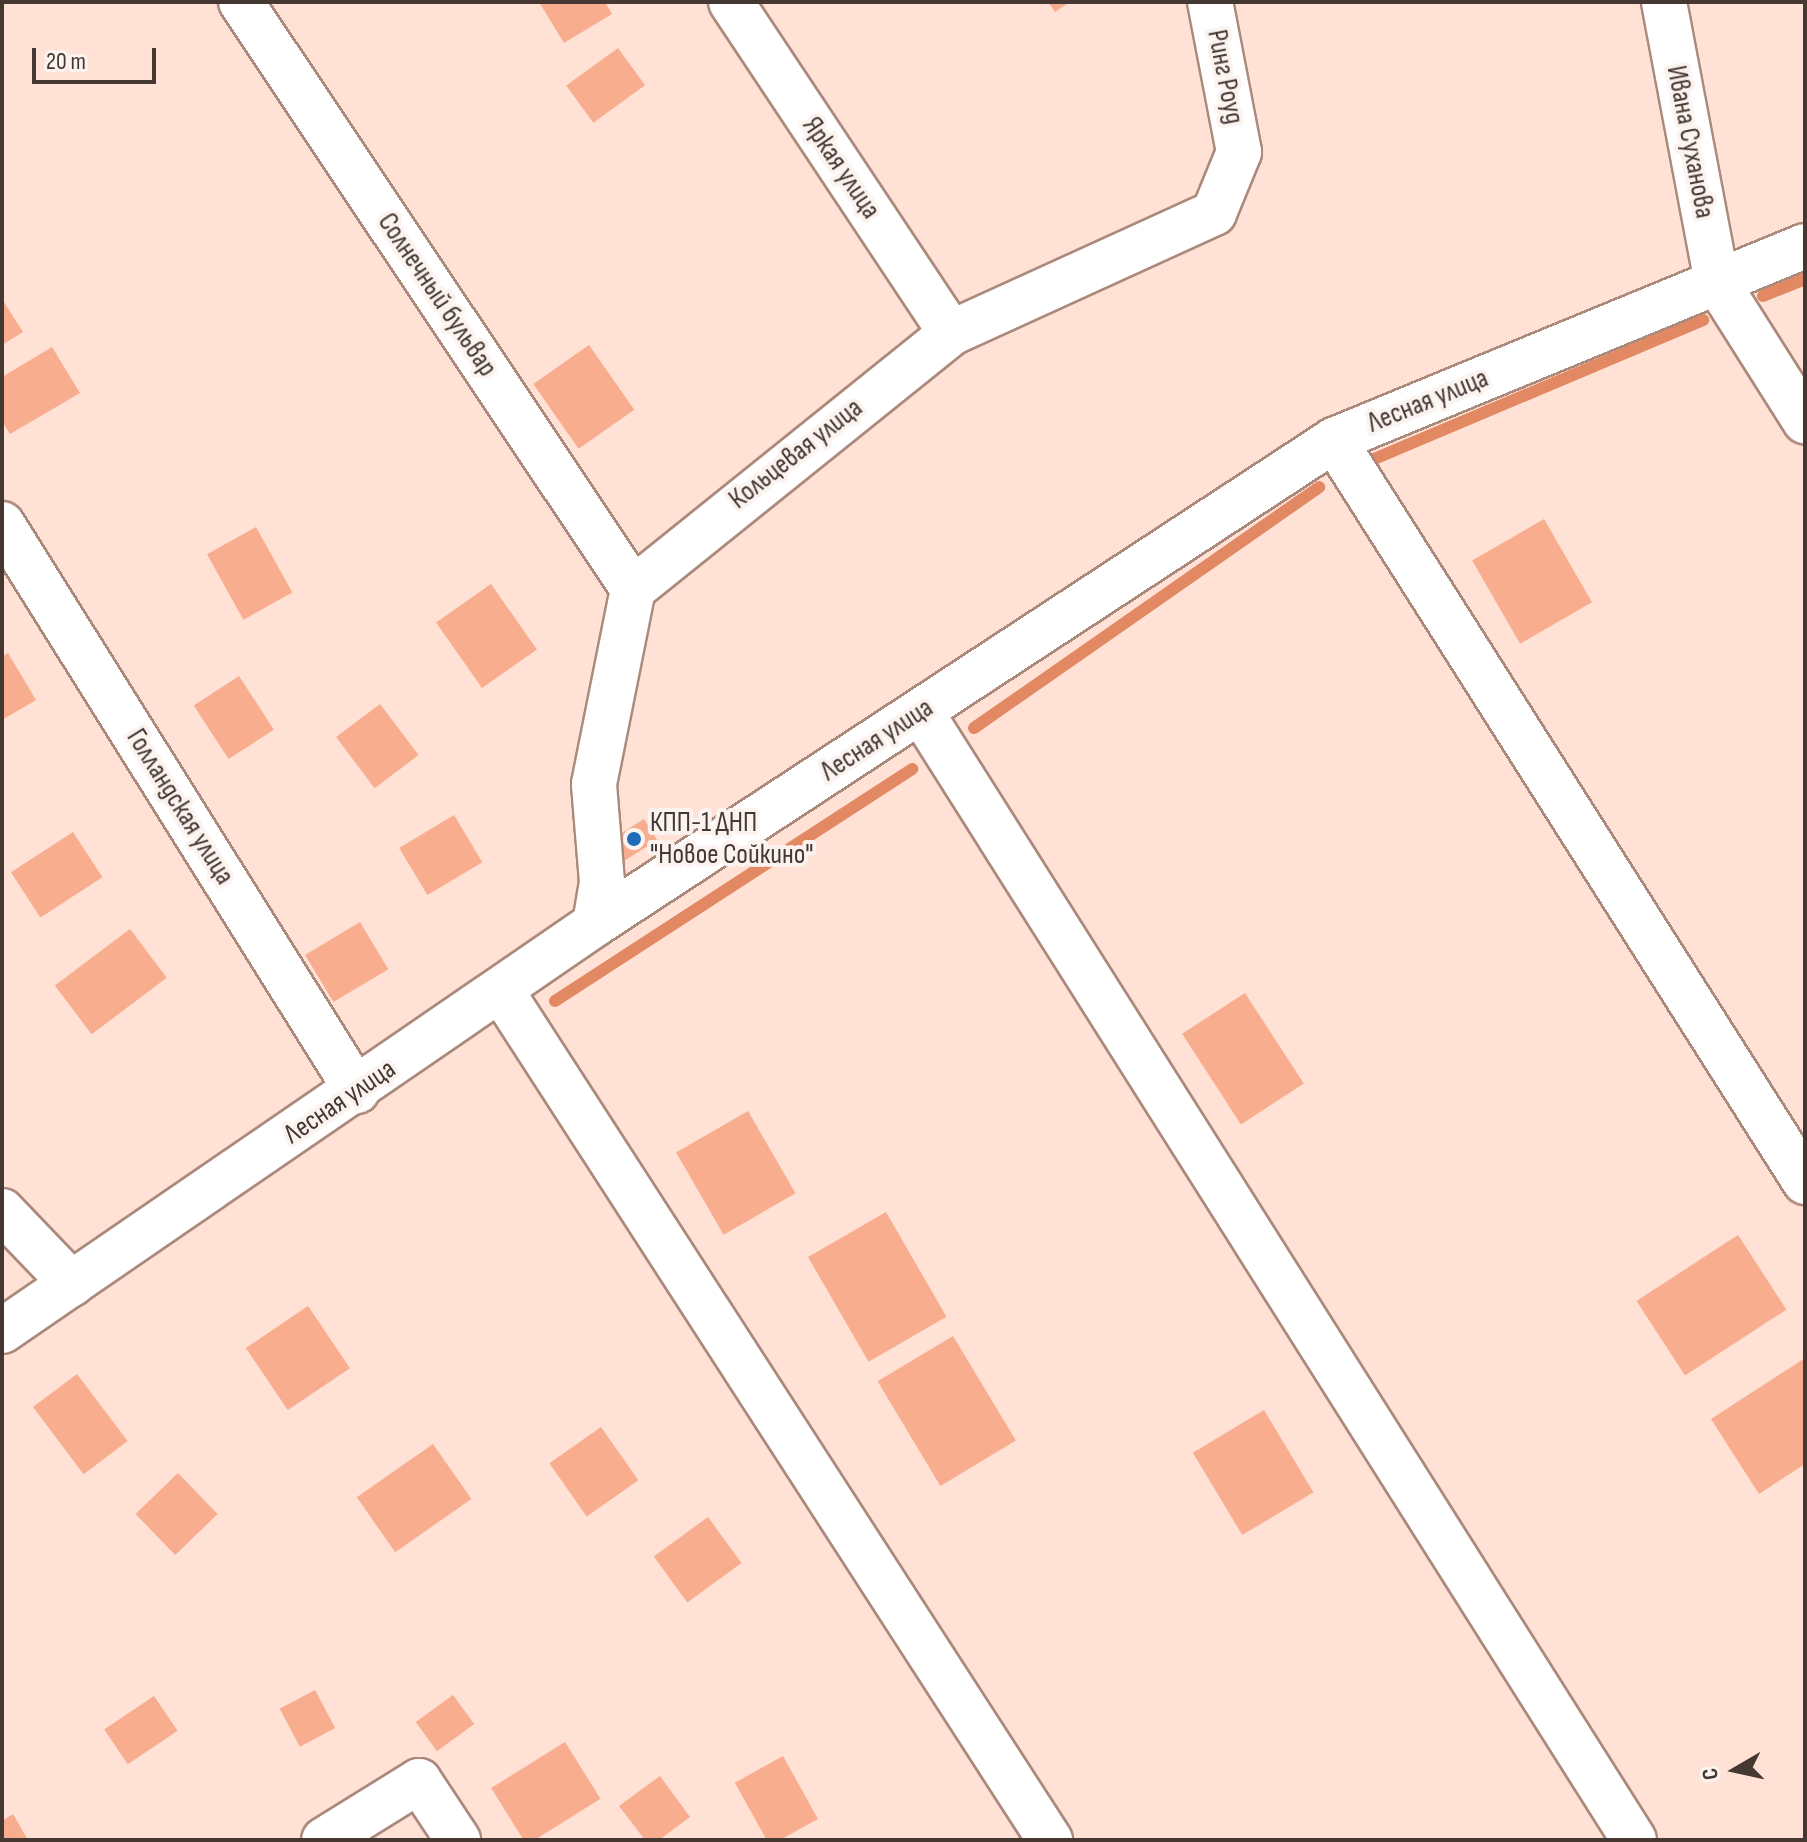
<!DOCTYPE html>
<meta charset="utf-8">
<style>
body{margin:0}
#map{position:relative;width:1807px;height:1842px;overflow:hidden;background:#ffe1d5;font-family:"Sofia Sans Condensed",sans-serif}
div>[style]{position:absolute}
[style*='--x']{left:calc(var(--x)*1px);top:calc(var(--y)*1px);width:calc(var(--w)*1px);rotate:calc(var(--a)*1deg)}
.stream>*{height:12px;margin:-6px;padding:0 6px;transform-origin:6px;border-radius:6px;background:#e28963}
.building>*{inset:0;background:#f7ad8e;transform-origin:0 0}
.roads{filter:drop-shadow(2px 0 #ab897b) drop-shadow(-2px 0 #ab897b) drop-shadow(0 2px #ab897b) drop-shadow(0 -2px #ab897b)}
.minor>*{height:44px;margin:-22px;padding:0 22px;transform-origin:22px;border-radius:22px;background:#fff}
.dots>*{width:22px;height:22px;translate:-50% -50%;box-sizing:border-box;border:4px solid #fbf3f0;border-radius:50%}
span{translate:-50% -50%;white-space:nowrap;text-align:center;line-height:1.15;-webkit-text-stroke:8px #fbf3f0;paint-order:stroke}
.street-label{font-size:28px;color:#453731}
.poi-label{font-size:28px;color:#453731}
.left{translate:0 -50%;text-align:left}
.frame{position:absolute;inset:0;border:4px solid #453731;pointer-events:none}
.north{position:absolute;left:1695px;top:1730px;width:80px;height:80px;-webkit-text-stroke:6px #fbf3f0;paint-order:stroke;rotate:261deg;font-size:22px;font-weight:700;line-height:32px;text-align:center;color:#453731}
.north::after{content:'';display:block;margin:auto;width:28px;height:36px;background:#453731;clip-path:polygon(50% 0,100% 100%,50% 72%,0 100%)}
.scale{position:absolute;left:32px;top:48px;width:124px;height:36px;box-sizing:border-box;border:4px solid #453731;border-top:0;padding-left:10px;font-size:24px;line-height:28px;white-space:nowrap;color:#453731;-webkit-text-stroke:6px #fbf3f0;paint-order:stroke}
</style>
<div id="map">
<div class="stream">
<i style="--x:1763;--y:296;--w:45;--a:-22"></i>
<i style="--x:1367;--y:462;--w:365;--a:-22.9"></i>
<i style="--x:974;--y:728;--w:421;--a:-34.9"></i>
<i style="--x:555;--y:1001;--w:426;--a:-33"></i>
</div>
<div class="building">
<i style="clip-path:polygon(539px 2px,605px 2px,612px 14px,564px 43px)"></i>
<i style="clip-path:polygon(1048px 2px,1070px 2px,1055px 12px)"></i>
<i style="left:618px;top:48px;width:46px;height:64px;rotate:54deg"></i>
<i style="clip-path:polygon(2px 299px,23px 332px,2px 345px)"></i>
<i style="left:589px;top:345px;width:79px;height:68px;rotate:55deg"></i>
<i style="clip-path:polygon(52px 347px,80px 393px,10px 434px,2px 421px,2px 377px)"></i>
<i style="left:1544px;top:519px;width:96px;height:83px;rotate:60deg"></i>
<i style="left:256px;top:527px;width:75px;height:56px;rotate:61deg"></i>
<i style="left:491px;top:584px;width:80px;height:67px;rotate:55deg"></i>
<i style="clip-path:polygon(8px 653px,36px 700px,2px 720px,2px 657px)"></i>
<i style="left:239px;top:676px;width:64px;height:54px;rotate:57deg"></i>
<i style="left:380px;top:704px;width:64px;height:55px;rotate:53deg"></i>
<i style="left:454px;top:815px;width:55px;height:64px;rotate:59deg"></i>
<i style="left:644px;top:819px;width:25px;height:38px;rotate:58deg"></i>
<i style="left:73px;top:832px;width:54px;height:74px;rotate:57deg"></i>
<i style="left:360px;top:922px;width:55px;height:64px;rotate:59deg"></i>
<i style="left:130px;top:929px;width:61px;height:94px;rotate:53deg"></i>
<i style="left:1245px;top:993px;width:108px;height:75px;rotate:57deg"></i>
<i style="left:748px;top:1111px;width:95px;height:83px;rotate:60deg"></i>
<i style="left:886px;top:1212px;width:121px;height:90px;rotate:60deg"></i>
<i style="left:1738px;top:1235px;width:89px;height:121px;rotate:57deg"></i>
<i style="left:308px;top:1306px;width:75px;height:75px;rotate:56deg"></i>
<i style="left:953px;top:1336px;width:122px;height:88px;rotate:59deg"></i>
<i style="clip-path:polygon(1805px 1358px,1805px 1464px,1759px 1494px,1711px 1419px)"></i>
<i style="left:77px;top:1374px;width:84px;height:55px;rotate:53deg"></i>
<i style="left:1264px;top:1410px;width:96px;height:83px;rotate:59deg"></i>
<i style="left:601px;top:1427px;width:65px;height:63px;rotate:55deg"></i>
<i style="left:433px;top:1444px;width:67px;height:93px;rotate:55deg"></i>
<i style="left:178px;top:1473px;width:57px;height:59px;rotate:46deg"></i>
<i style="left:708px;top:1517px;width:57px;height:67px;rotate:54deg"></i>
<i style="left:315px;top:1690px;width:43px;height:40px;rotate:62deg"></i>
<i style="left:453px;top:1695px;width:36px;height:46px;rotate:54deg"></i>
<i style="left:154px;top:1696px;width:42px;height:60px;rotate:56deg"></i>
<i style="left:565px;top:1742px;width:67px;height:87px;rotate:58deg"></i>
<i style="left:783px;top:1756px;width:72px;height:55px;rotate:61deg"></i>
<i style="clip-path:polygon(660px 1776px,690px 1817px,659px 1840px,645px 1840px,619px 1806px)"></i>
<i style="clip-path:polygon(13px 1814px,28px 1840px,2px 1840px,2px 1821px)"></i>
</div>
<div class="roads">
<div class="minor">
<i style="--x:241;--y:2;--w:706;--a:56.26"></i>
<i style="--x:731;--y:2;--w:397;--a:56.4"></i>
<i style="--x:1664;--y:2;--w:285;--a:79.3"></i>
<i style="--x:1717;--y:282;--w:165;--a:57.7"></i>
<i style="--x:1334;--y:440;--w:879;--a:57.59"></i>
<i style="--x:2;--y:524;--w:669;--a:57.95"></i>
<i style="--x:921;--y:712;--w:1334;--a:57.7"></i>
<i style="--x:595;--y:924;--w:43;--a:-80.5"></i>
<i style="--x:602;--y:882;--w:98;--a:-94.7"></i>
<i style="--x:594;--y:784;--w:199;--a:-78.7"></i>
<i style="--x:633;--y:589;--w:408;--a:-38.8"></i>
<i style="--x:951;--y:333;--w:289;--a:-24.5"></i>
<i style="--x:1214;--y:213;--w:66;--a:-67.7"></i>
<i style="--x:1239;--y:152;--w:153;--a:-100.9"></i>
<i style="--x:502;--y:992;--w:1010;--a:57.13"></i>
<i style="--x:2;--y:1211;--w:101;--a:46.2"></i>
<i style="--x:2;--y:1331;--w:719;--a:-34.46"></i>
<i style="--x:595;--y:924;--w:883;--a:-33.22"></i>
<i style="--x:1334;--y:440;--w:509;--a:-22.39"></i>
<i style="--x:324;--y:1840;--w:112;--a:-31.8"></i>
<i style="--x:419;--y:1781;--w:71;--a:56.5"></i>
</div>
</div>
<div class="dots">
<i style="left:634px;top:839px;background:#206aba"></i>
</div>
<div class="street-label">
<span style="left:1225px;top:77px;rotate:79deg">Ринг Роуд</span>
<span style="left:1690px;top:142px;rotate:79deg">Ивана Суханова</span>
<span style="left:841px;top:168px;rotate:56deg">Яркая улица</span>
<span style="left:437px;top:295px;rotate:56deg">Солнечный бульвар</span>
<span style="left:1428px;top:401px;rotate:-22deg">Лесная улица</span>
<span style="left:796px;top:454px;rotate:-38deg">Кольцевая улица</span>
<span style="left:877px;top:740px;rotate:-33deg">Лесная улица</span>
<span style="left:180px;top:807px;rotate:58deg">Голландская улица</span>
<span style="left:340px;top:1102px;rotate:-34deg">Лесная улица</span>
</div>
<div class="poi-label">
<span class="left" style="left:650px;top:839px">КПП-1 ДНП<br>"Новое Сойкино"</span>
</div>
<div class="frame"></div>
<div class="north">С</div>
<div class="scale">20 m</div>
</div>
